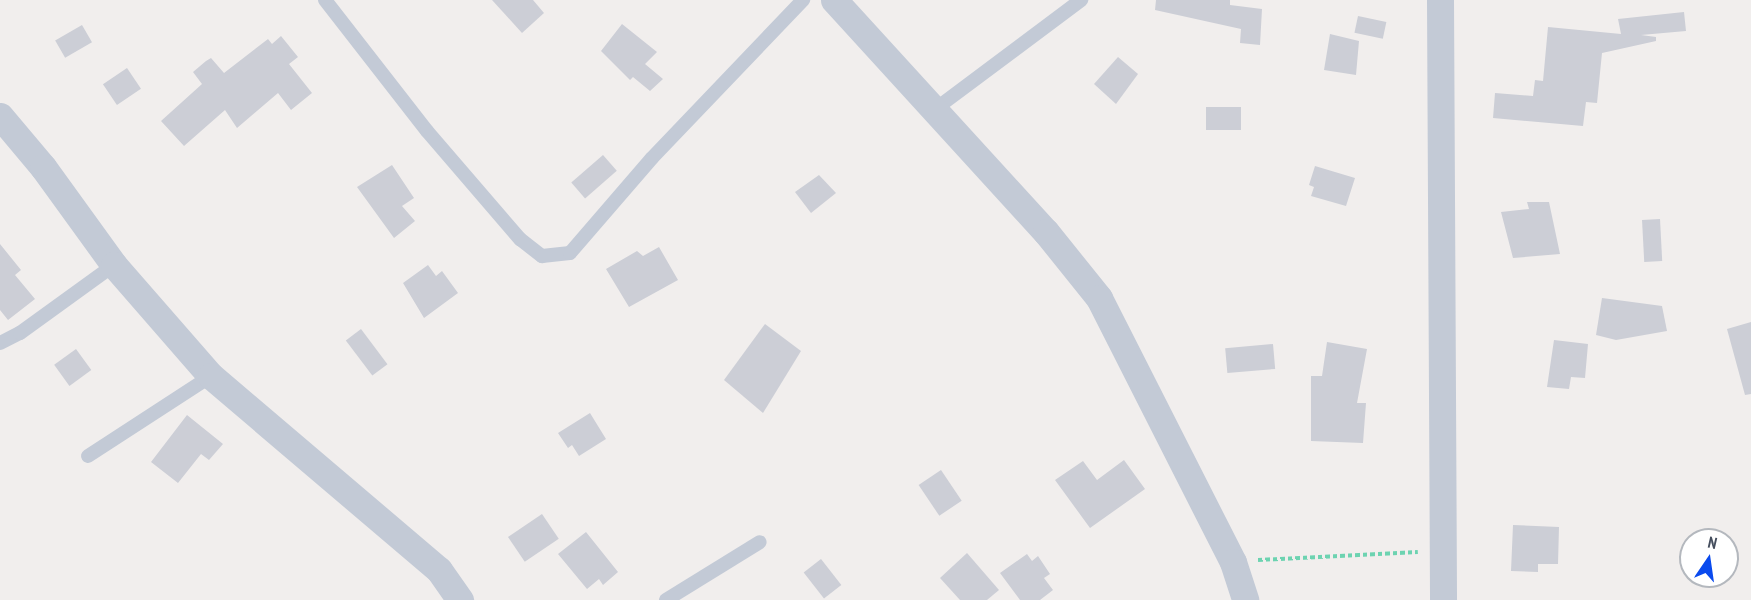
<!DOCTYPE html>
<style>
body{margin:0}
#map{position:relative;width:1751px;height:600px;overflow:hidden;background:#f1eeed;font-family:"PT Sans Narrow",sans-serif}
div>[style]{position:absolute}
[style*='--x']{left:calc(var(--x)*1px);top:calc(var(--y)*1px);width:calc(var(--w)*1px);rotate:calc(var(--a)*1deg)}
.building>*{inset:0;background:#ccced6;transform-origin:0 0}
.path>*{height:4px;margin-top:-2px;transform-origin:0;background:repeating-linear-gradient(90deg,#6dd3b1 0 4.5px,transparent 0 7.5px)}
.service>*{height:14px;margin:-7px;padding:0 7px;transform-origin:7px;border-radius:7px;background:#c3cad6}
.minor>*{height:27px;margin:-13.5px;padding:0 13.5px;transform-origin:13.5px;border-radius:13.5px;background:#c3cad6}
span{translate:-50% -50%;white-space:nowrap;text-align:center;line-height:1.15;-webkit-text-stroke:4.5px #fff;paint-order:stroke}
.north{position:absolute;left:1679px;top:528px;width:60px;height:60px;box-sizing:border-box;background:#fff;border:2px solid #b4b8be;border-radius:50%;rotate:13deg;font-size:16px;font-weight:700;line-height:24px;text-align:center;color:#444d5d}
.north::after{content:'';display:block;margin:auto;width:21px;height:27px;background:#0a4aee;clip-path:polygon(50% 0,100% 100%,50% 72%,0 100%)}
</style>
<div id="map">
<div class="building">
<i style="clip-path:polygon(492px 0,533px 0,544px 13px,522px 33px)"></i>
<i style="clip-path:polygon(1156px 0,1230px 0,1230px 5px,1262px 9px,1260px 45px,1240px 43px,1241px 29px,1155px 10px)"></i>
<i style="clip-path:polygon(1684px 12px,1686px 31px,1641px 35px,1656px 37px,1656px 41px,1602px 53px,1597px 103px,1586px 102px,1583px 126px,1493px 118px,1495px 93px,1533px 96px,1535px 80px,1543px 81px,1548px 27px,1621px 34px,1618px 19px)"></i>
<i style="left:1358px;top:16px;width:29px;height:17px;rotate:12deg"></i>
<i style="clip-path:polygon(622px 24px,657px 52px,645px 64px,663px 79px,650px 91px,633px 77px,630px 80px,601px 51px)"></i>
<i style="left:82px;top:25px;width:20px;height:31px;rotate:60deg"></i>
<i style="clip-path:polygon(1330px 34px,1359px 41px,1356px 75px,1324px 70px)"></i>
<i style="clip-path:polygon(281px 36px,298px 57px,289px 64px,312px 93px,291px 110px,278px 93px,237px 128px,225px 110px,184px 146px,161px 121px,202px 84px,193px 72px,206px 61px,211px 58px,224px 73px,268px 39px,272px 44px)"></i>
<i style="clip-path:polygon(1118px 57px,1138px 74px,1116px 104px,1094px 84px)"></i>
<i style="left:127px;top:68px;width:25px;height:29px;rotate:56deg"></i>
<i style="left:1206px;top:107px;width:35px;height:23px"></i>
<i style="left:603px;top:155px;width:21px;height:42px;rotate:49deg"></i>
<i style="clip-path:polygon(392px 165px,414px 198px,402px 206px,415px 221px,394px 238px,357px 187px)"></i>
<i style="clip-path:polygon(1315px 166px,1355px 178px,1346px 206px,1311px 196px,1314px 187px,1309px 185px)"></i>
<i style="clip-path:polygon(819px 175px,836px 193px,811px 213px,795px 192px)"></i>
<i style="clip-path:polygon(1527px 202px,1549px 202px,1560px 254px,1513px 258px,1501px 212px,1529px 209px)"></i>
<i style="left:1660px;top:219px;width:42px;height:18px;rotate:87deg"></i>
<i style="clip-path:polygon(0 244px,21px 270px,15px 275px,35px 299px,8px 320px,0 310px)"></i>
<i style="clip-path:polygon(659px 247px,678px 280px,629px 307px,606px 269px,637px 251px,643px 256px)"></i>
<i style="clip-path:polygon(428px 265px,436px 276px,442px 271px,458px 293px,424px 318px,403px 283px)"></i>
<i style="clip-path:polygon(1602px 298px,1662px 306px,1667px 331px,1616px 340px,1596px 335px)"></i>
<i style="clip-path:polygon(1751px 322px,1751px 394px,1745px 395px,1727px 329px)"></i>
<i style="clip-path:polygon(765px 324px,801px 351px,763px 413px,724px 380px)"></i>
<i style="left:361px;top:329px;width:44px;height:19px;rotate:53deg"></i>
<i style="clip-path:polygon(1554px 340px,1588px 344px,1585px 378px,1571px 377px,1569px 389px,1547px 387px)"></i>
<i style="clip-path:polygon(1327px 342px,1367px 349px,1357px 403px,1366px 403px,1363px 443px,1311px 441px,1311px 376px,1322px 376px)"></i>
<i style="left:1273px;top:344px;width:25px;height:48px;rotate:85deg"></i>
<i style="left:76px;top:349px;width:26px;height:27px;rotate:54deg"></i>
<i style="clip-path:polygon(590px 413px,606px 439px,579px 456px,572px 445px,568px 448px,558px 433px)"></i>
<i style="clip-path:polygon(187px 415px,223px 444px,209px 460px,201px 454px,178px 483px,151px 462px)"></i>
<i style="clip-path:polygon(1124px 460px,1145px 489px,1090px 528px,1055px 480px,1083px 461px,1097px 480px)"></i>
<i style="left:941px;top:470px;width:37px;height:27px;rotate:56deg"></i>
<i style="left:542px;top:514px;width:30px;height:41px;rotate:56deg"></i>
<i style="clip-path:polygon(1513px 525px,1559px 527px,1558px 564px,1538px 564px,1538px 572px,1511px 571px)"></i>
<i style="clip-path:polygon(586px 532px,618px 572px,603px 585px,599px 579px,587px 589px,558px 554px)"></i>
<i style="clip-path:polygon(967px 553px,999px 590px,987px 600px,960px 600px,940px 578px)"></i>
<i style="clip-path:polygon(1027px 554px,1032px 561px,1038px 556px,1050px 574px,1044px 578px,1053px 590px,1040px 600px,1020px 600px,1000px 573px)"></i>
<i style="left:821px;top:559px;width:33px;height:22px;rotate:52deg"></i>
</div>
<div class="path">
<i style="--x:1258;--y:560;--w:160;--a:-2.9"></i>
</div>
<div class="service">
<i style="--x:325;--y:0;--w:166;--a:52.1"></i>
<i style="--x:427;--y:131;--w:143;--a:49.3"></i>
<i style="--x:520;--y:239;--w:28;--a:38"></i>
<i style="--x:542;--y:256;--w:28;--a:-6"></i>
<i style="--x:570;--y:253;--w:125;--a:-49.2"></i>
<i style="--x:652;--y:158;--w:219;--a:-46.3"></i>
<i style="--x:934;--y:110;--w:184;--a:-36.8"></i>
<i style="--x:0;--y:343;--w:22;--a:-27"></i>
<i style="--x:20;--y:333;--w:116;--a:-35.9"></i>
<i style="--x:88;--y:456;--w:147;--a:-33"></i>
<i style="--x:666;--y:600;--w:110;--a:-31.7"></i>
</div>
<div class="minor">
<i style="--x:834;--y:0;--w:314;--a:47.6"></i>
<i style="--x:1046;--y:232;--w:85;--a:51.2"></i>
<i style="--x:1099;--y:298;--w:296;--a:63.1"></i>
<i style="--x:1233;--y:562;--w:40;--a:72"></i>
<i style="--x:1440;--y:0;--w:600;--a:89.71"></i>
<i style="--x:0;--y:116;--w:67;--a:49.9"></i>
<i style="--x:43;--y:167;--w:121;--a:54.1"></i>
<i style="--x:114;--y:265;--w:147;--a:48.9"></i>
<i style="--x:211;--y:376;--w:299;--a:40.4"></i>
<i style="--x:439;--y:570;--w:37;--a:55"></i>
</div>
<div class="north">N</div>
</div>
